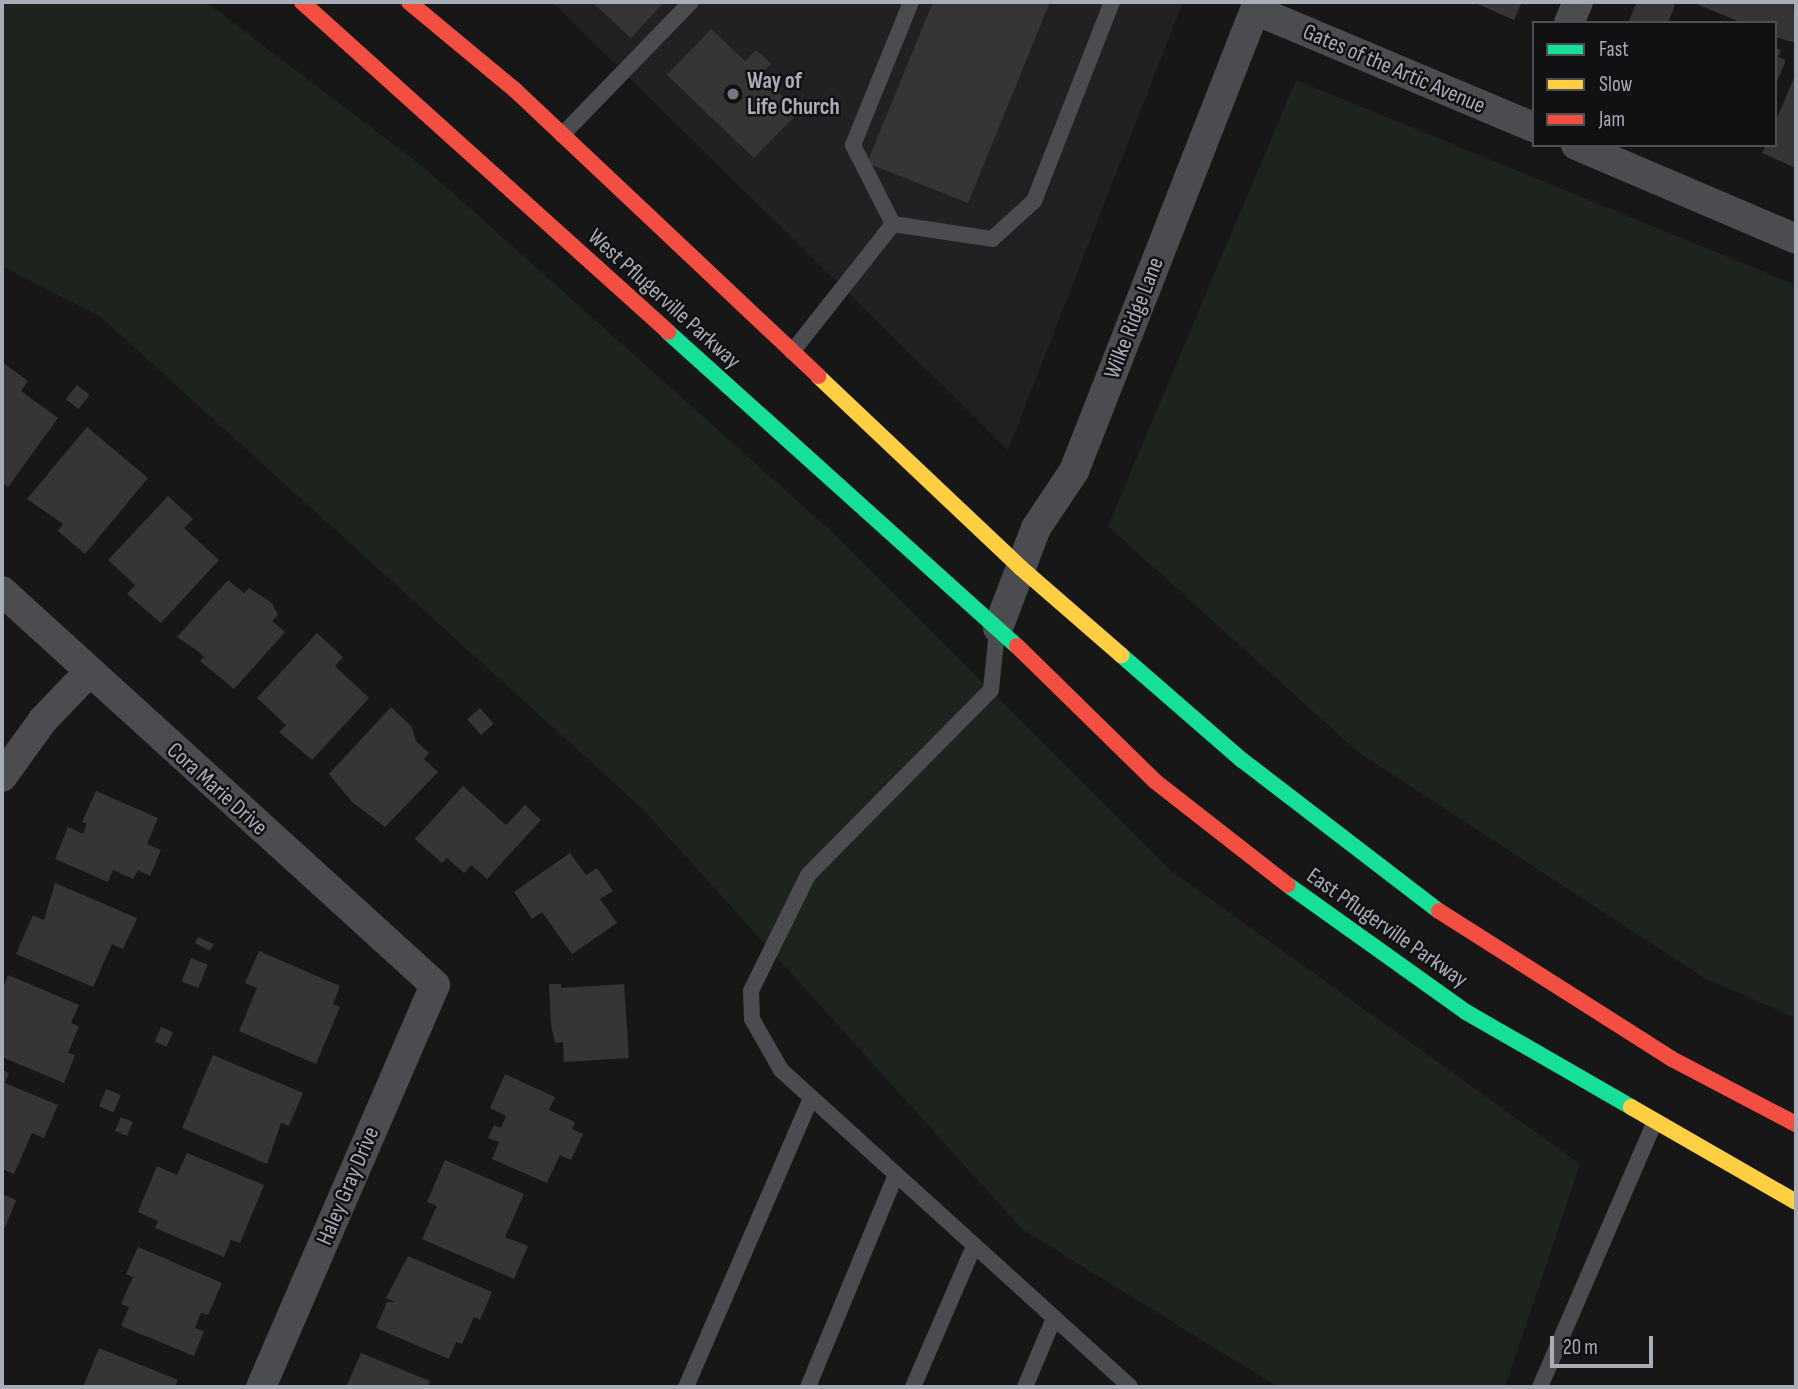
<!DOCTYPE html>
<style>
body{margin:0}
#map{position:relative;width:1798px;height:1389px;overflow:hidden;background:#171717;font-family:"Sofia Sans Condensed",sans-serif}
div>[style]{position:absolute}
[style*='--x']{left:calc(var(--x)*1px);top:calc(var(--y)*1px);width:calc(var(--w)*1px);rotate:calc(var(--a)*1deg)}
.built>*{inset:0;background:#212123}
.green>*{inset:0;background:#1d241e}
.building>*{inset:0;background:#353536;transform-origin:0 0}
.lane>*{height:16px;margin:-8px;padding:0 8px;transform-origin:8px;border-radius:8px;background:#4b4c50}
.street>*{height:30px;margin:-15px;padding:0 15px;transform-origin:15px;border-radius:15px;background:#4b4c50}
.fast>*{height:16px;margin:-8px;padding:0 8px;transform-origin:8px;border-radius:8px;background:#16e098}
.slow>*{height:16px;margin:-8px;padding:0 8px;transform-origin:8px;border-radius:8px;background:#ffcf43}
.jam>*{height:16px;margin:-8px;padding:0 8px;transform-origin:8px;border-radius:8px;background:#f24e42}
.dots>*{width:19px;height:19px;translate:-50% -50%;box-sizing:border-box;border:4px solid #111113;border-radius:50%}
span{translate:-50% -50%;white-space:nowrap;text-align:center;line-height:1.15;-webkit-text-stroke:5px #111113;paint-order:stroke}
.street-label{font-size:23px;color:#a8adb8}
.poi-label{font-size:23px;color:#a8adb8;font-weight:700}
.left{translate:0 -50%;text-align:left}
.frame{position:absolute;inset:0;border:4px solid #a8adb8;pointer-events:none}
.legend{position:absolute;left:1532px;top:21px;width:245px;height:126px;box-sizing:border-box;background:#111113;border:2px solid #4d4f55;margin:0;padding:9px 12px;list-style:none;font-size:21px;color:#a8adb8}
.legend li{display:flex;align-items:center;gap:14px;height:35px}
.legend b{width:35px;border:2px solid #4d4f55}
.scale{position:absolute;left:1550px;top:1336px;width:103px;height:32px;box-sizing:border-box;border:4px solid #a8adb8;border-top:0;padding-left:9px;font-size:21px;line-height:24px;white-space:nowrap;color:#a8adb8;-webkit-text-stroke:5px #111113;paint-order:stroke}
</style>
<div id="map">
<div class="built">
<i style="clip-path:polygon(552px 2px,1183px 2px,1008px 450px)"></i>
</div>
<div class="green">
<i style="clip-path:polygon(2px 2px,206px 2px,427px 170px,832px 532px,1170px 870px,1580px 1164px,1505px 1387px,1278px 1387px,1022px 1229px,644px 810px,101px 317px,2px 266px)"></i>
<i style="clip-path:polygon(1296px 80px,1796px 285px,1796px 1018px,1706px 979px,1358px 752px,1108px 526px)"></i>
</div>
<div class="building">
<i style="clip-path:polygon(592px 2px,664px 2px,631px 38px)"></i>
<i style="clip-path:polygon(933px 2px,1050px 2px,968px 203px,867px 163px)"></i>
<i style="clip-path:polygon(1473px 2px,1522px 2px,1514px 20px)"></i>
<i style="clip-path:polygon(1637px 2px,1667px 2px,1675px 5px,1668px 23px,1628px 23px)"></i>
<i style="clip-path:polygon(1692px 2px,1793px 2px,1796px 43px,1775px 37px,1775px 23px,1742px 23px)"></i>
<i style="clip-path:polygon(711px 29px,745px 61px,756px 50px,761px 54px,771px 64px,760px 75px,799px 112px,754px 158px,667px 75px)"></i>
<i style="clip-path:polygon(1775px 48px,1781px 50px,1778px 57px,1786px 60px,1775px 86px)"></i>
<i style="clip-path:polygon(1796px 73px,1796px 168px,1762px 153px,1766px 145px,1775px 145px,1775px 123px)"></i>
<i style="clip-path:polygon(2px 362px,28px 381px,21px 391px,58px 418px,8px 487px,2px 483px)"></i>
<i style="left:77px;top:385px;width:16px;height:18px;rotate:38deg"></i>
<i style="clip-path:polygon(87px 427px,148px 478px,85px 554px,58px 531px,63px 524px,27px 499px)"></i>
<i style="clip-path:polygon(168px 496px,193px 519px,184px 528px,219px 560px,161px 623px,127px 594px,135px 585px,108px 560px)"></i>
<i style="clip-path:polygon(228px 580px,244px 593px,249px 588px,272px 603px,278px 615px,272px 621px,285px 632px,234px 689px,200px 661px,204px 657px,199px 652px,177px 637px)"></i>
<i style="clip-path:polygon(317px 633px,343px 657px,335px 666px,369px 698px,312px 760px,279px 732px,286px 725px,257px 698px)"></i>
<i style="clip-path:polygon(391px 707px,412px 727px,416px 741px,429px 753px,424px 759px,438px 772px,385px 827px,352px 802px,329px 774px)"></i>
<i style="left:480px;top:708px;width:21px;height:17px;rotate:49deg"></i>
<i style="clip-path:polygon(463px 786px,506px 825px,525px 805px,541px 820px,487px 879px,471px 865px,464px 873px,447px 858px,442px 863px,415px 839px)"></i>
<i style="clip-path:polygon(96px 791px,158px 818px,147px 844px,161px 850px,150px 876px,138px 870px,133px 879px,113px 870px,108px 882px,55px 859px,68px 827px,83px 834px,87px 824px,82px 822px)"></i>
<i style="clip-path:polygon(570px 853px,586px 875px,597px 868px,613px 891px,600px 899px,617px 923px,572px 954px,542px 912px,532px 919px,514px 892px)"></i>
<i style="clip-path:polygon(55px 883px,137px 918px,123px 949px,112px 944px,93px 987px,16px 954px,33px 915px,44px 920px)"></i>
<i style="clip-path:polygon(198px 937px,214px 944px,210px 951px,195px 943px)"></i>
<i style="clip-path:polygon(259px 951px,340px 986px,333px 1004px,340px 1007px,316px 1064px,239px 1031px,257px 988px,245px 983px)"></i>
<i style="left:191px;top:958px;width:18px;height:25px;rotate:22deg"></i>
<i style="clip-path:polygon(8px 975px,79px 1005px,71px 1023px,79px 1026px,68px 1053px,75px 1055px,64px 1083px,2px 1057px,2px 990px)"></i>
<i style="clip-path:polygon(549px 984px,561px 984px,561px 988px,624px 984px,629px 1058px,564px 1062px,563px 1042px,555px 1043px,551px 1024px)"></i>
<i style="left:161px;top:1027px;width:13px;height:16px;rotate:23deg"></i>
<i style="clip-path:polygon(213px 1055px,303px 1093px,289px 1126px,281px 1123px,267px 1164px,182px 1128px)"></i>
<i style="clip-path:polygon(2px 1070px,9px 1073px,5px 1083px,58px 1105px,44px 1138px,32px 1133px,14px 1174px,2px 1169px)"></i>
<i style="clip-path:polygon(505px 1074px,555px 1097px,549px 1110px,575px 1122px,572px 1129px,583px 1134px,571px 1160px,560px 1155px,547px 1183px,492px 1159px,499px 1142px,488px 1138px,494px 1125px,501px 1128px,506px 1116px,490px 1108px)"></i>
<i style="left:106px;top:1089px;width:16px;height:19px;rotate:22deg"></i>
<i style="left:121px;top:1117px;width:13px;height:15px;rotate:23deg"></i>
<i style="clip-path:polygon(187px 1153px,264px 1185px,240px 1243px,231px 1240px,224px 1257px,155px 1228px,158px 1221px,138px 1212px,157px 1166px,177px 1175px)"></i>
<i style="clip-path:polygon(445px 1160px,524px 1194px,505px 1237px,528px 1246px,514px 1279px,422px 1239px,437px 1206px,427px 1202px)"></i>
<i style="clip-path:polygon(2px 1194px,16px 1200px,5px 1228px,2px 1227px)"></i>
<i style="clip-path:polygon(138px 1247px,222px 1283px,208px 1315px,201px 1313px,195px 1328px,204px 1331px,194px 1356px,121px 1326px,129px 1307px,121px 1304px,133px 1277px,126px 1274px)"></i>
<i style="clip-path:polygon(408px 1256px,492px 1292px,480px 1320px,474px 1317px,462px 1344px,456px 1342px,449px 1359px,376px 1328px,387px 1302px,395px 1302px,386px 1298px)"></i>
<i style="clip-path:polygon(99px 1348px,178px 1380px,175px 1387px,83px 1387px)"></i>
<i style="clip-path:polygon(361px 1353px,430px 1381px,428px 1387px,346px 1387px)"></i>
</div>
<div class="lane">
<i style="--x:562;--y:135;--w:185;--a:-45.9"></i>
<i style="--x:893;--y:224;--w:100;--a:8.6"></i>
<i style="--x:992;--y:239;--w:57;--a:-42.1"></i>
<i style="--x:1034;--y:201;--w:214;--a:-68.6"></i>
<i style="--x:893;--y:224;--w:89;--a:-116.9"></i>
<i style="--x:853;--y:145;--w:154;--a:-67.9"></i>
<i style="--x:792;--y:352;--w:163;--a:-51.7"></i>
<i style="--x:997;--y:631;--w:59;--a:95.8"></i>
<i style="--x:991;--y:690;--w:260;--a:134.7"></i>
<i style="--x:808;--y:875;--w:129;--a:116.2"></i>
<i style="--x:751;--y:991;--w:28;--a:88"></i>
<i style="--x:752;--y:1019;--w:59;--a:60.4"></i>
<i style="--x:781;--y:1070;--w:471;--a:42.2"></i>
<i style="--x:686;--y:1387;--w:315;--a:-66.6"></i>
<i style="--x:808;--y:1387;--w:230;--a:-67.5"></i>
<i style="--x:913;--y:1387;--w:154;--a:-66.6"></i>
<i style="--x:1025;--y:1387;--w:75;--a:-67.2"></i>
<i style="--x:1540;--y:1387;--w:288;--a:-66.6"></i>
</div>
<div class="street">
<i style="--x:1255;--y:10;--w:303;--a:22.8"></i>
<i style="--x:1569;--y:23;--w:23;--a:-67"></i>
<i style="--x:1576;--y:145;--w:239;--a:23.1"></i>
<i style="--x:2;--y:591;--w:585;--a:42.3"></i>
<i style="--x:435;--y:985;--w:438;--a:113.4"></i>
<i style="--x:998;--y:628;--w:107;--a:-69.2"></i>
<i style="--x:1036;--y:528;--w:69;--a:-56.3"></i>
<i style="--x:1074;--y:471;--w:504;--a:-68.58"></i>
<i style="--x:2;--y:777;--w:70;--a:-54.3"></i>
<i style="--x:43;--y:720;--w:65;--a:-46.2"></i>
</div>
<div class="fast">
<i style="--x:668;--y:332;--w:469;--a:42"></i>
<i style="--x:1121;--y:655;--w:160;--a:41"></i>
<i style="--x:1242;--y:760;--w:248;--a:37.5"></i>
<i style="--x:1288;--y:885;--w:219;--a:35.5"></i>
<i style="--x:1466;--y:1012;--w:190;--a:29.9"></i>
</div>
<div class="slow">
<i style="--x:818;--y:376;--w:279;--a:43.4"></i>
<i style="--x:1021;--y:568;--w:133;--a:41"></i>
<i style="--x:1631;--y:1107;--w:190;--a:29.9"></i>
</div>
<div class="jam">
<i style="--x:302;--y:2;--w:493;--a:42"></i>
<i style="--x:409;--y:2;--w:138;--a:39.7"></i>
<i style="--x:515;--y:90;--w:417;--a:43.3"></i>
<i style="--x:1017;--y:646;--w:194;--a:44.4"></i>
<i style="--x:1156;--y:782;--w:167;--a:38"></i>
<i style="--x:1439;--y:911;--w:276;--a:32.4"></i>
<i style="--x:1672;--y:1059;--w:140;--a:27.7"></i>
</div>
<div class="dots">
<i style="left:733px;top:94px;background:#757880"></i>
</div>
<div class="street-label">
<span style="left:1394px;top:69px;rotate:23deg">Gates of the Artic Avenue</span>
<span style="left:664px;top:299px;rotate:42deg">West Pflugerville Parkway</span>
<span style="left:1134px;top:318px;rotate:-69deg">Wilke Ridge Lane</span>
<span style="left:217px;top:789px;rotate:42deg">Cora Marie Drive</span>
<span style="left:1387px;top:928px;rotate:35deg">East Pflugerville Parkway</span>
<span style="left:348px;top:1186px;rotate:-67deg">Haley Gray Drive</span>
</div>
<div class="poi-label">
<span class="left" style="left:747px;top:94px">Way of<br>Life Church</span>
</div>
<div class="frame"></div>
<ul class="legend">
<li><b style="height:9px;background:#16e098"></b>Fast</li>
<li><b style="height:9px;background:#ffcf43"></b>Slow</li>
<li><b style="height:9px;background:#f24e42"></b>Jam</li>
</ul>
<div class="scale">20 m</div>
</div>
